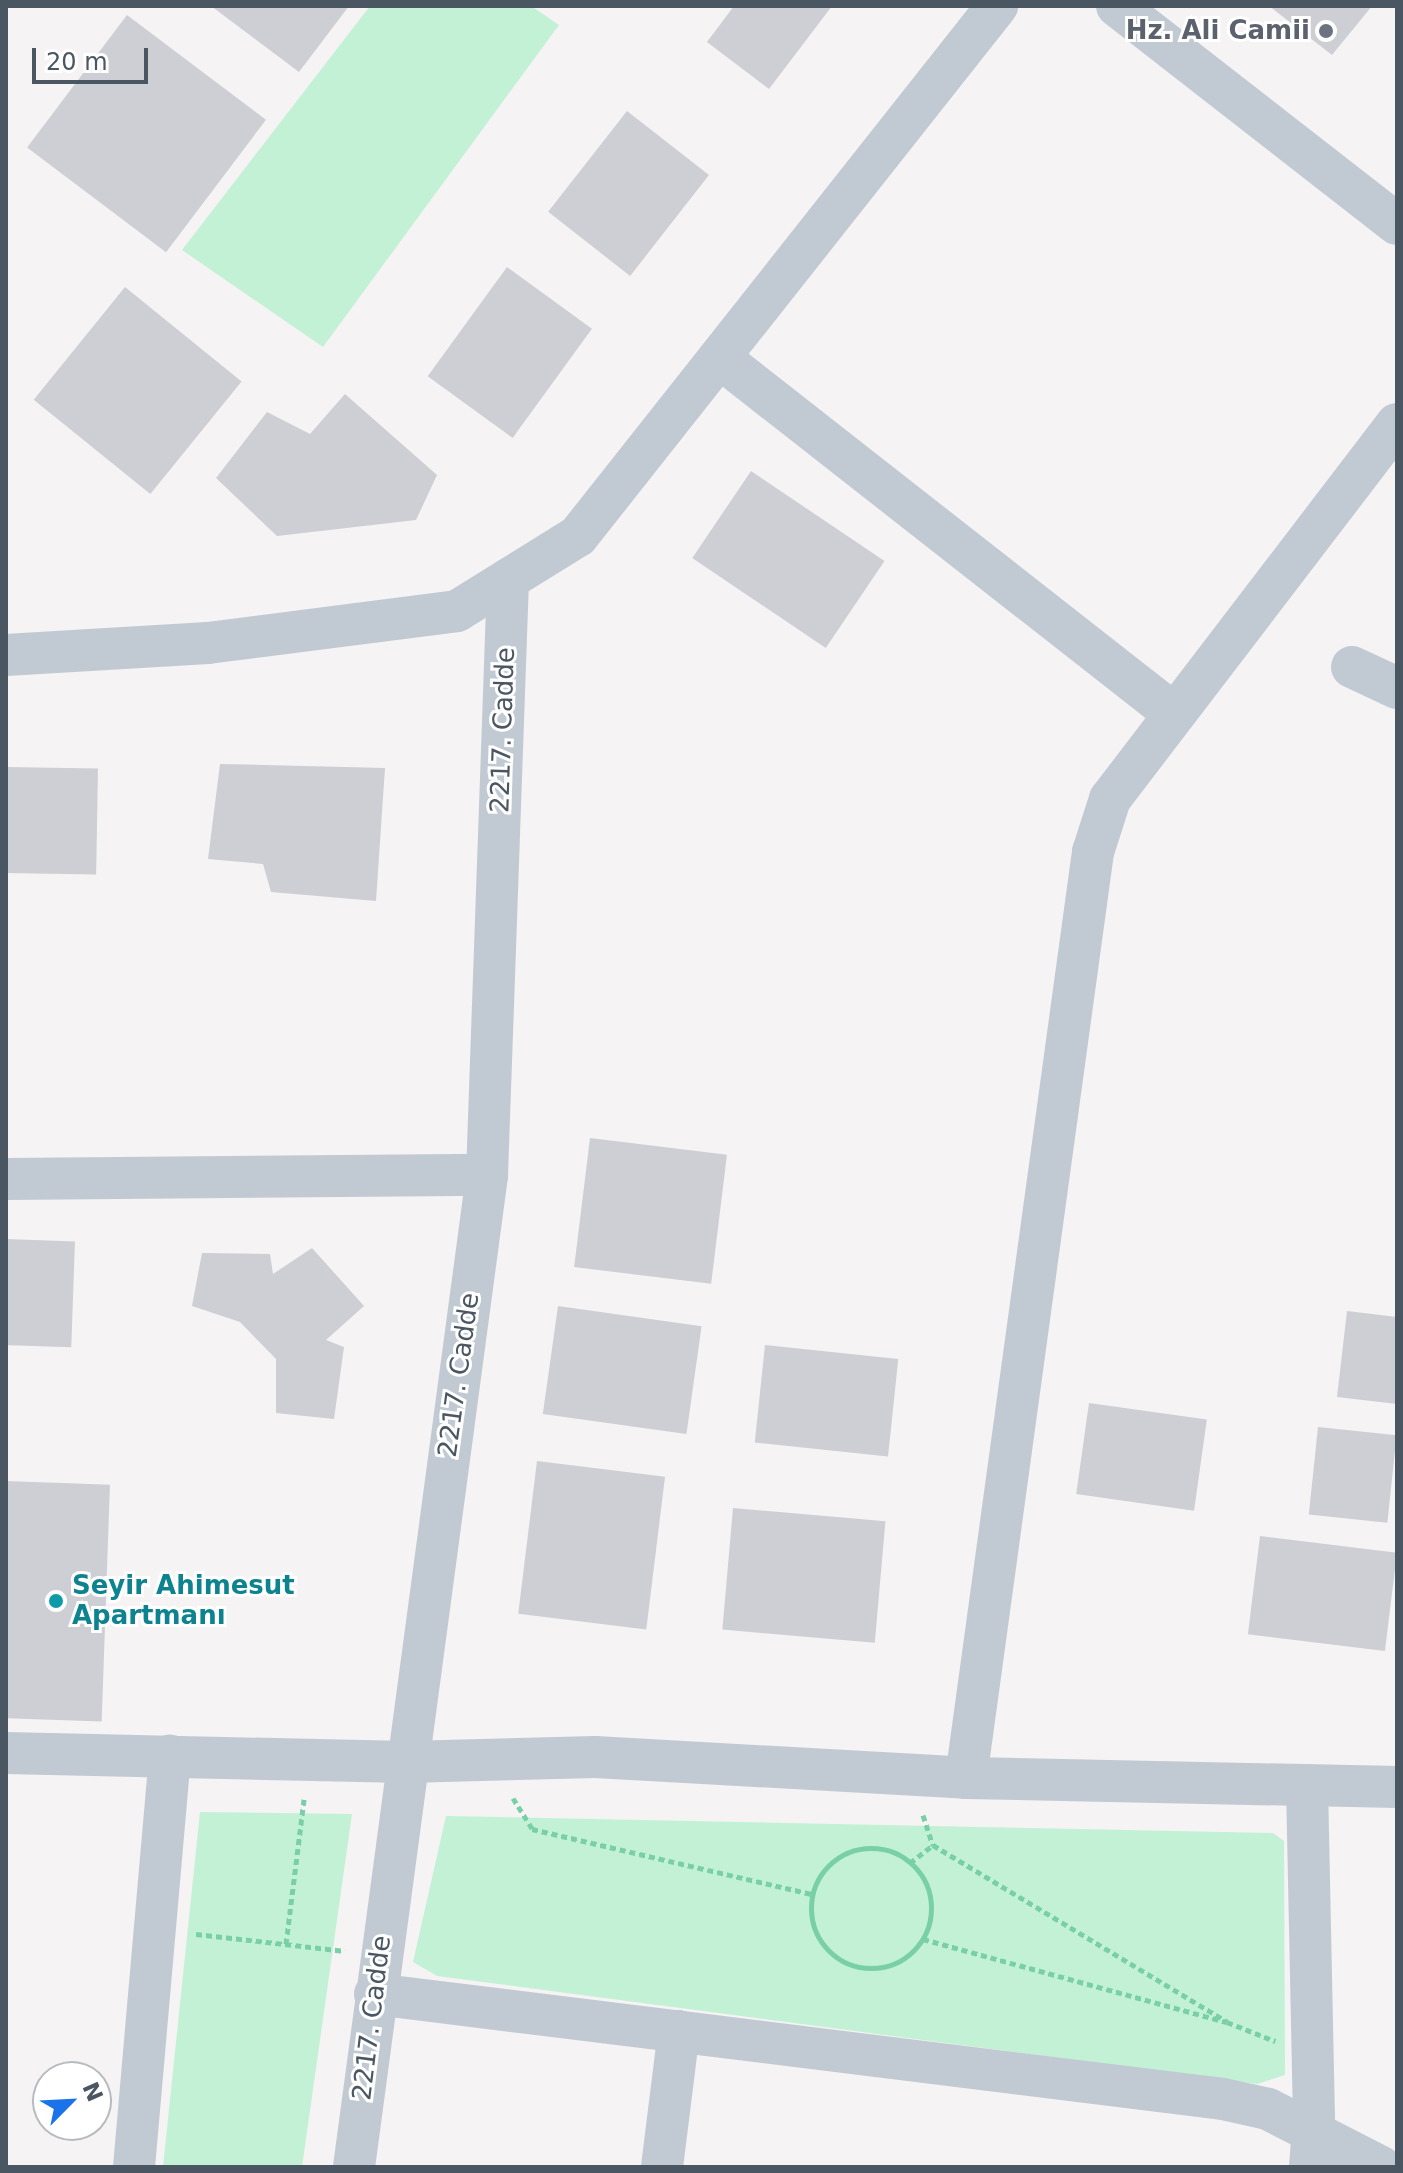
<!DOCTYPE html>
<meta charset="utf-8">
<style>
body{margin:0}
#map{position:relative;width:1403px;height:2173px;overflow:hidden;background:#f5f3f3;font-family:"DejaVu Sans",sans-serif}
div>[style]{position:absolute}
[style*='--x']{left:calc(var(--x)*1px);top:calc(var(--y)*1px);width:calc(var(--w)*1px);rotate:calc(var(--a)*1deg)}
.green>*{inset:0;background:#c3f1d5}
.building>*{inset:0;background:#cdcfd5;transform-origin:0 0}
.path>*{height:5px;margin-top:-2.5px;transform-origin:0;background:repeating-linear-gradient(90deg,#7ad0a6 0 6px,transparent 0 10px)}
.path>.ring{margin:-2.5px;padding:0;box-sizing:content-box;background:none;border:5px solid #7ad0a6;border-radius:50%}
.minor>*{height:42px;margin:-21px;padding:0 21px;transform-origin:21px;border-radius:21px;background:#c1cad2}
.dots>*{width:22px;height:22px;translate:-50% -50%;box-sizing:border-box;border:4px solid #fff;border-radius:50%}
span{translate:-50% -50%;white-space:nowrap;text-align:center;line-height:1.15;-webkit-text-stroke:6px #fff;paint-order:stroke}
.worship-label{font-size:26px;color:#5b616d;font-weight:700}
.right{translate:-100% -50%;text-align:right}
.street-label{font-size:26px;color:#4a5661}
.culture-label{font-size:26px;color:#0d838f;font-weight:700}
.left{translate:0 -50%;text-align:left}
.frame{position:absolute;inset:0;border:8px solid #4a5661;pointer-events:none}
.north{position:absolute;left:32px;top:2061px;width:80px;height:80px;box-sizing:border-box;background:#fff;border:2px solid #b7bbc0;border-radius:50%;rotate:66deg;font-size:22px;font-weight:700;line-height:32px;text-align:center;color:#4a5661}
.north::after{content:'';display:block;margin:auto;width:28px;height:36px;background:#1a73e8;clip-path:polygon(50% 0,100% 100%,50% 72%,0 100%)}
.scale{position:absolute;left:32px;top:48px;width:116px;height:36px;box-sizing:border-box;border:4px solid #4a5661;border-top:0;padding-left:10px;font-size:24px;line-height:28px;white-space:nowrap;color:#4a5661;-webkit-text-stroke:6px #fff;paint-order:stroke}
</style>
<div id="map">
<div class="green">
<i style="clip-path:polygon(370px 6px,531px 6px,559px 25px,323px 347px,182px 250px)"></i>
<i style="clip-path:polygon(200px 1812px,352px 1814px,302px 2167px,163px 2167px)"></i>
<i style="clip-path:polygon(446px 1816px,1273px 1833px,1284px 1841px,1285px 2075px,1257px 2084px,437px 1976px,413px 1962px)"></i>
</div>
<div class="building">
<i style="clip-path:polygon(211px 6px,349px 6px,299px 72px)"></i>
<i style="clip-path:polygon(734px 6px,832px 6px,769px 89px,707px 42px)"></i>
<i style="clip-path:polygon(1269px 6px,1372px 6px,1332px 55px)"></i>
<i style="left:127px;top:15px;width:174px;height:166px;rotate:37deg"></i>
<i style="left:627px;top:111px;width:104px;height:128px;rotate:38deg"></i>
<i style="left:507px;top:267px;width:105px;height:135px;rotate:36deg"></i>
<i style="left:125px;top:287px;width:150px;height:145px;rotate:39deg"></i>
<i style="clip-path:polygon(345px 394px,437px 475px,416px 520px,277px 536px,216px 478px,267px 412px,310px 434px)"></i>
<i style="left:751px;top:471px;width:161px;height:105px;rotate:34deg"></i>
<i style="clip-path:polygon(220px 764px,385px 768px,376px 901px,271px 892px,263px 864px,208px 859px)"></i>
<i style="left:6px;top:767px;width:92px;height:106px;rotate:1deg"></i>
<i style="left:590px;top:1138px;width:138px;height:130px;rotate:7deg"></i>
<i style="left:6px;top:1239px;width:69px;height:106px;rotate:2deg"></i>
<i style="clip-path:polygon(312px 1248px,364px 1306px,326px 1340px,344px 1347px,334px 1419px,276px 1413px,276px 1359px,240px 1322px,192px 1306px,202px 1253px,270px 1254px,273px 1274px)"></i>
<i style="left:558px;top:1306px;width:145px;height:109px;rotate:8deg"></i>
<i style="clip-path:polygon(1347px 1311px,1397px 1317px,1397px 1404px,1337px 1397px)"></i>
<i style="left:765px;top:1345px;width:134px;height:98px;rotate:6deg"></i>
<i style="left:1089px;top:1403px;width:119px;height:92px;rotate:8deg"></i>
<i style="left:1318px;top:1427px;width:79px;height:88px;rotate:6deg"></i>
<i style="left:537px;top:1461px;width:129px;height:154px;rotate:7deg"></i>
<i style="left:6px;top:1481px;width:104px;height:237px;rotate:2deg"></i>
<i style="left:733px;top:1508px;width:153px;height:122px;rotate:5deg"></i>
<i style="left:1260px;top:1536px;width:138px;height:99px;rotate:7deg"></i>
</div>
<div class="path">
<i style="--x:513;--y:1798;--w:36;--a:58"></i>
<i style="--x:532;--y:1829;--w:287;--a:13.1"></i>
<i style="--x:923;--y:1815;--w:32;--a:72"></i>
<i style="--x:933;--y:1845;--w:343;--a:31"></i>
<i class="ring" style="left:811px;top:1848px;width:115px;height:115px"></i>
<i style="--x:910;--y:1863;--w:29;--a:-38"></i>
<i style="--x:196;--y:1934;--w:150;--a:6.5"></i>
<i style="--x:923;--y:1939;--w:315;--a:15.3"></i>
<i style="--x:1227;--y:2022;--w:52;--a:21.6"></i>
<i style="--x:286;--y:1944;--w:146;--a:-82.9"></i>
</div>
<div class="minor">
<i style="--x:1117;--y:6;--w:355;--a:37.9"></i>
<i style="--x:720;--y:358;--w:576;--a:38.08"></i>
<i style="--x:6;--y:655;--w:202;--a:-3.4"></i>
<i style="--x:208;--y:643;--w:251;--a:-7.3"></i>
<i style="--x:457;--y:611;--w:142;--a:-31.8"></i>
<i style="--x:578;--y:536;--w:676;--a:-51.67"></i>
<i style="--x:1352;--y:667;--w:50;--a:25"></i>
<i style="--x:6;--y:1179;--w:481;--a:-0.5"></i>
<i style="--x:6;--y:1753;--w:400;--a:1.3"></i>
<i style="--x:406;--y:1762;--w:189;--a:-1.5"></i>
<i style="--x:595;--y:1757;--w:372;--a:3.2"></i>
<i style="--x:966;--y:1778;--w:431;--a:1.2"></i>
<i style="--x:966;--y:1778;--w:935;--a:-82.19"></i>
<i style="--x:1093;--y:852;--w:56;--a:-72.2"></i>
<i style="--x:1110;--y:799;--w:472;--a:-52.6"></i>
<i style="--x:1307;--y:1785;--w:330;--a:88.8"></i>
<i style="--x:1314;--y:2115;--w:52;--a:94.4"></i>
<i style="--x:375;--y:1994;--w:854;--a:7.06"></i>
<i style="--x:1223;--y:2099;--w:46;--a:12.5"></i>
<i style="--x:1268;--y:2109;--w:127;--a:27.2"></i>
<i style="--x:134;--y:2167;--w:413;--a:-85"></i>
<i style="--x:354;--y:2167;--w:1001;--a:-82.36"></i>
<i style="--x:487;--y:1175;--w:596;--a:-87.98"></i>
<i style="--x:662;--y:2167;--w:137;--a:-82.9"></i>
</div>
<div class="dots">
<i style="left:1326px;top:31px;background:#6b7280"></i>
<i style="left:56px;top:1601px;background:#0f9aa8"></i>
</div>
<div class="worship-label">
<span class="right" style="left:1310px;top:31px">Hz. Ali Camii</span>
</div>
<div class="street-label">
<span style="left:503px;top:730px;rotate:-88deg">2217. Cadde</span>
<span style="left:459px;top:1375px;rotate:-82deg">2217. Cadde</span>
<span style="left:372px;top:2018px;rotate:-83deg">2217. Cadde</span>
</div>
<div class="culture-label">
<span class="left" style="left:72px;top:1601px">Seyir Ahimesut<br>Apartmanı</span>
</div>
<div class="frame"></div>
<div class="north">N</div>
<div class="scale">20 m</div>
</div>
